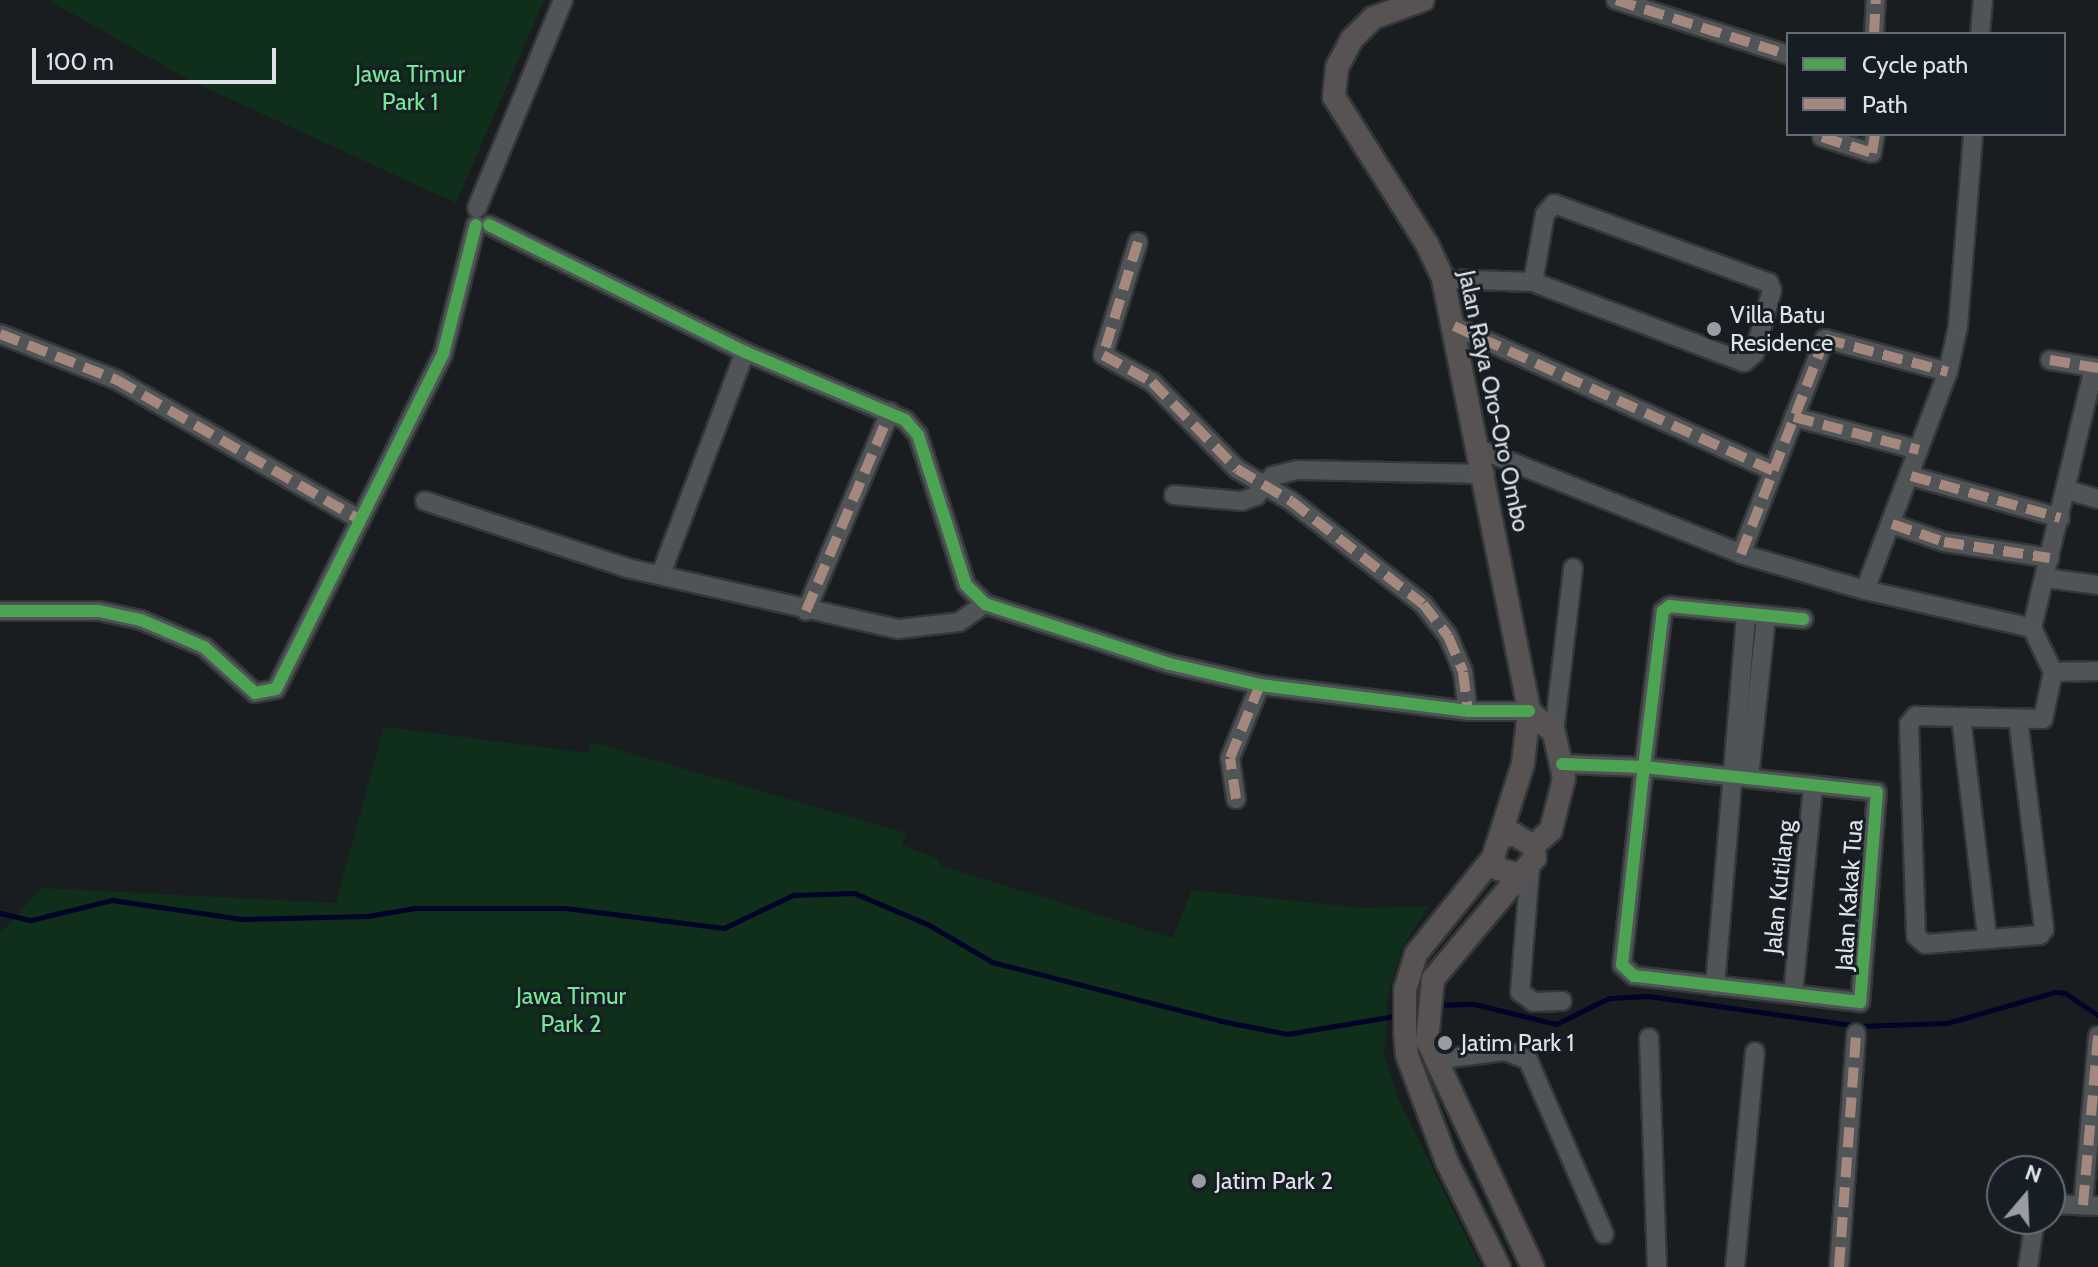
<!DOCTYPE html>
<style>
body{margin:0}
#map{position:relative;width:2098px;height:1267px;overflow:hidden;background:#1a1d20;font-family:Cabin,sans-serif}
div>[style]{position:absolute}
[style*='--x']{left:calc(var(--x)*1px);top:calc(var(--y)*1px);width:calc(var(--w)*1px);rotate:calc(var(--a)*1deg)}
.green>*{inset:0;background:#0f2f1a}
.stream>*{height:5px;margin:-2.5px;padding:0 2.5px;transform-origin:2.5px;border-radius:2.5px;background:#020328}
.roads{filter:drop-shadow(2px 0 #34373a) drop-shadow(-2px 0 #34373a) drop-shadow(0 2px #34373a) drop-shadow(0 -2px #34373a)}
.minor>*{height:18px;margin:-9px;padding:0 9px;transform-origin:9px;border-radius:9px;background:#505457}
.major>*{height:22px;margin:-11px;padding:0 11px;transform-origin:11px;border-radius:11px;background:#575353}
.quiet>*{height:10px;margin-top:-5px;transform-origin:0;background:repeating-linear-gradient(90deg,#a5887d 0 20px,transparent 0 30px)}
.cycleway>*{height:12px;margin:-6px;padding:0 6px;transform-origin:6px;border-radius:6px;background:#4ca352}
.dots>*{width:22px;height:22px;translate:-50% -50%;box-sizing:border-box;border:4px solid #161d24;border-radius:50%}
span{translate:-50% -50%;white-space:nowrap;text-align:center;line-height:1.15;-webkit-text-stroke:6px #161d24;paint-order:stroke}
.park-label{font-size:24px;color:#75e895}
.poi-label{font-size:24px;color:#dde2e7}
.left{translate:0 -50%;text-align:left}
.street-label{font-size:24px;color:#dde2e7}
.legend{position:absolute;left:1786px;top:32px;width:280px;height:104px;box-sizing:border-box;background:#161d24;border:2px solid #666c72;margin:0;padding:10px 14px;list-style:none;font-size:24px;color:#dde2e7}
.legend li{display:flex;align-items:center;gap:16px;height:40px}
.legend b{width:40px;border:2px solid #666c72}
.north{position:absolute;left:1986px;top:1155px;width:80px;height:80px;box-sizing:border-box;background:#161d24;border:2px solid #666c72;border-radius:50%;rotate:19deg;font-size:22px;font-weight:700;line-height:32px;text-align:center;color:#dde2e7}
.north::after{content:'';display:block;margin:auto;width:28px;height:36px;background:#999da1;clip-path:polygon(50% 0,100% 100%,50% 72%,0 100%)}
.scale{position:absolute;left:32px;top:48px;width:244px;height:36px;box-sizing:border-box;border:4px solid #dde2e7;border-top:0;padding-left:10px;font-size:24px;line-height:28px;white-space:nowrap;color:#dde2e7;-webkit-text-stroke:6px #161d24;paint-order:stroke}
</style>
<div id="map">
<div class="green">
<i style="clip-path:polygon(48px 0,544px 0,456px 203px,193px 82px)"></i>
<i style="clip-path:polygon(384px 727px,588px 753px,591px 742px,906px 833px,902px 845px,936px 858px,942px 866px,1173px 938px,1192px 890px,1362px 908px,1429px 906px,1403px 946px,1388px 994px,1384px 1056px,1398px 1098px,1481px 1267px,0 1267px,0 934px,41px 888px,336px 903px)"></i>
</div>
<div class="stream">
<i style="--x:0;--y:913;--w:32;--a:13"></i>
<i style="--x:31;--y:920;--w:83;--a:-13.9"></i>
<i style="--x:112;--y:900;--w:131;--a:8.3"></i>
<i style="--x:242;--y:919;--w:125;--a:-1.4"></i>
<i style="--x:367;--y:916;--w:49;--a:-9.5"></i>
<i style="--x:415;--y:908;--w:150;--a:0"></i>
<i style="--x:565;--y:908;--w:160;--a:7.2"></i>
<i style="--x:724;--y:928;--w:76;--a:-25.6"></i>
<i style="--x:793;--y:895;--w:61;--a:-1.9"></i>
<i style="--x:854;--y:893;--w:82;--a:23.1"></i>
<i style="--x:929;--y:925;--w:73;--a:30.4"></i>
<i style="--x:992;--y:962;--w:236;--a:14.4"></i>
<i style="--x:1221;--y:1021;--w:67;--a:11.1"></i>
<i style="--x:1287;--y:1034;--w:115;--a:-9.5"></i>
<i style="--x:1437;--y:1005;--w:37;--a:-2"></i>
<i style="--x:1474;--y:1004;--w:84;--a:13.7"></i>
<i style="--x:1556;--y:1024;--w:59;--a:-26.1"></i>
<i style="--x:1609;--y:998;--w:39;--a:-3"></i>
<i style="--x:1648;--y:996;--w:212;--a:8.1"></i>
<i style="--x:1858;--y:1026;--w:89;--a:-1.9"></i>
<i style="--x:1947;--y:1023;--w:112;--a:-16"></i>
<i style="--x:2055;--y:992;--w:10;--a:6"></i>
<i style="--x:2065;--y:993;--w:40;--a:34"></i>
</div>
<div class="roads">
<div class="minor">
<i style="--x:1616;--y:0;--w:181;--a:17.7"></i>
<i style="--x:1874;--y:34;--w:34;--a:-87"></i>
<i style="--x:1980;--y:34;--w:34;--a:-85"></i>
<i style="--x:1822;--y:137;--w:52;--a:17.7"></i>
<i style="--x:1872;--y:153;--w:19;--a:-81"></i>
<i style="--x:477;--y:208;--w:225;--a:-67.5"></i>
<i style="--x:489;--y:225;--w:286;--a:26.4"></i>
<i style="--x:745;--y:352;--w:174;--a:23"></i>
<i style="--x:905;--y:420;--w:20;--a:49"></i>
<i style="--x:918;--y:435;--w:157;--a:72.3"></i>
<i style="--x:966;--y:585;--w:27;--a:45"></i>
<i style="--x:985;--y:604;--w:194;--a:18"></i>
<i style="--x:1170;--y:664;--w:92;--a:13.1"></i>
<i style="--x:1260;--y:685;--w:210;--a:7.1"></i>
<i style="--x:1468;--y:711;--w:61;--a:0"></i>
<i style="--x:1138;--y:242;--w:118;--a:107.2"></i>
<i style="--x:1103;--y:355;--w:56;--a:28.9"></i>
<i style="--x:1152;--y:382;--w:122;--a:45.7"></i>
<i style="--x:1237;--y:469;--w:63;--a:30.7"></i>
<i style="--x:1291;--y:501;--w:167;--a:38"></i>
<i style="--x:1423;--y:604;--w:41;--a:52"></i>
<i style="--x:1448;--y:636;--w:39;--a:67"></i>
<i style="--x:1463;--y:672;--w:39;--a:83"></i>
<i style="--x:1443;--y:279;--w:90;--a:1.9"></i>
<i style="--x:1533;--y:282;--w:226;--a:20.8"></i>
<i style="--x:1744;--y:362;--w:13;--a:-39"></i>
<i style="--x:1754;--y:354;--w:66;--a:-74.3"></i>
<i style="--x:1772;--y:290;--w:8;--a:-113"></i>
<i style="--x:1769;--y:283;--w:229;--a:-159.8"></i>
<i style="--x:1554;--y:204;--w:13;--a:132"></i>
<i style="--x:1545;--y:214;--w:69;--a:100"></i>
<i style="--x:1454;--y:326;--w:350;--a:24.4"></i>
<i style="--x:0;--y:334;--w:126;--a:21.5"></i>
<i style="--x:117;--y:380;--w:279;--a:29.9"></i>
<i style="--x:2050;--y:360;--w:49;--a:9.5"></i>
<i style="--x:1794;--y:417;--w:129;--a:14.8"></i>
<i style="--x:1479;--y:449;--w:282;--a:21.8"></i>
<i style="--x:1741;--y:554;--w:129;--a:16.2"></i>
<i style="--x:1865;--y:590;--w:171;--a:12.8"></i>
<i style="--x:2032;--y:628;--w:49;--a:64.5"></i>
<i style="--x:2053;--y:672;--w:45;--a:-1.3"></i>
<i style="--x:1911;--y:476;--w:155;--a:15.7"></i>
<i style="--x:2067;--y:490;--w:32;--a:16"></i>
<i style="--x:1174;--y:495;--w:68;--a:5"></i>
<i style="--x:1242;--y:501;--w:15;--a:-20"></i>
<i style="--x:1256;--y:496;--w:26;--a:-50"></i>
<i style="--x:1273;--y:476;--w:25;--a:-14"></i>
<i style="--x:1297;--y:470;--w:188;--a:1.2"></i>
<i style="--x:425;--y:501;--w:213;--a:18.3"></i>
<i style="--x:627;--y:568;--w:278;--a:12.7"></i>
<i style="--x:898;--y:629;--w:61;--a:-6.5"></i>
<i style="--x:959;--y:622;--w:32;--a:-35"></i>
<i style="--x:1892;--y:524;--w:55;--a:19.1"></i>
<i style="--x:1944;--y:542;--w:107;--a:8.6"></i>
<i style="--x:1741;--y:554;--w:231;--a:-68.7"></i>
<i style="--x:1825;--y:339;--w:127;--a:15"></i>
<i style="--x:661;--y:574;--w:237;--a:-69.3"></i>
<i style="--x:2045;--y:578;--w:53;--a:7.5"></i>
<i style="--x:1865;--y:590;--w:233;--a:-69.2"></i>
<i style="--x:1948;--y:372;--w:47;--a:-77.7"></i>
<i style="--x:1958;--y:326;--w:193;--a:-85.5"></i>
<i style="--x:0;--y:611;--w:99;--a:0"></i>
<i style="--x:99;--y:611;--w:43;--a:12.1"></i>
<i style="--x:141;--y:620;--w:69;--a:23.2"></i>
<i style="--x:204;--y:647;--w:69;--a:42"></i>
<i style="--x:255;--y:693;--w:21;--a:-11"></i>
<i style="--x:276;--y:689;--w:374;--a:-63.5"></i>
<i style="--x:443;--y:354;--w:133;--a:-75.7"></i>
<i style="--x:806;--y:611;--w:216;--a:-67.1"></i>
<i style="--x:2032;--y:628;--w:268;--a:-76.6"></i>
<i style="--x:1961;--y:718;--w:220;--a:83.2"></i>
<i style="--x:2018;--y:719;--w:212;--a:82.9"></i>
<i style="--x:2044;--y:929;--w:7;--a:124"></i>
<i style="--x:2040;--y:935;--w:115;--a:175.5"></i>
<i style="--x:1925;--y:944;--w:12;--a:-138"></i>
<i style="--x:1916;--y:936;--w:212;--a:-91.9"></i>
<i style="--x:1909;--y:724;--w:11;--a:-49"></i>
<i style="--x:1916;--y:716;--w:127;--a:1.4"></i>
<i style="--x:2043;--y:719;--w:48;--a:-78"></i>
<i style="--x:1554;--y:733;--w:166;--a:-83.4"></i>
<i style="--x:1562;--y:764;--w:82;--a:2.1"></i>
<i style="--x:1644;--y:767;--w:234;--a:6.1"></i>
<i style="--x:1877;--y:792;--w:211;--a:94.6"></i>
<i style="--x:1860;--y:1002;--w:227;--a:-173.4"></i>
<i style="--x:1634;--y:976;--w:16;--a:-137"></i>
<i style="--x:1622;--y:965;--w:199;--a:-83.7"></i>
<i style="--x:1644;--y:767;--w:157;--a:-83.1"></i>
<i style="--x:1663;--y:611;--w:9;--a:-36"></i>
<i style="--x:1670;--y:606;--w:134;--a:5.6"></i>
<i style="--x:1749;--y:778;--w:163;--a:-84"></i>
<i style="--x:1236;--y:799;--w:41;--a:-98.3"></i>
<i style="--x:1230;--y:758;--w:79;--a:-67.7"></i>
<i style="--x:1530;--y:868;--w:124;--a:94.6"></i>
<i style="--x:1520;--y:992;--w:17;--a:36"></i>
<i style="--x:1534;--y:1002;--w:28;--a:-2"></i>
<i style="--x:1715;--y:986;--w:373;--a:-85.2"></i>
<i style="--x:1793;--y:994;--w:210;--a:-84.5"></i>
<i style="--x:1649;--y:1038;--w:229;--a:88"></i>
<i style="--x:1434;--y:1060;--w:72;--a:-7.2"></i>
<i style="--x:1505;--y:1051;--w:25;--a:21"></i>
<i style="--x:1528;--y:1060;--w:190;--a:66.4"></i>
<i style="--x:2050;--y:1204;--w:48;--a:2.4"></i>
<i style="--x:2083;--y:1205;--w:170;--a:-84.9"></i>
<i style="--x:1735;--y:1267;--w:216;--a:-84.7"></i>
<i style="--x:1839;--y:1267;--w:234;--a:-85.8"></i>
<i style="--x:2028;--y:1267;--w:49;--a:-81.7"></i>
</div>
<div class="major">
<i style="--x:1423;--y:0;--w:53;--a:160.2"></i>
<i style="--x:1373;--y:18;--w:30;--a:135"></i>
<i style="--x:1352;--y:39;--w:32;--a:118"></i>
<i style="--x:1337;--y:67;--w:30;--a:96"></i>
<i style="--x:1334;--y:97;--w:174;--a:57.7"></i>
<i style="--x:1427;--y:244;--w:38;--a:65"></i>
<i style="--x:1443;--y:279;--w:440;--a:78.7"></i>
<i style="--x:1529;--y:711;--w:53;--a:96.5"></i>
<i style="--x:1523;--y:764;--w:99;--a:107.7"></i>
<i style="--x:1493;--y:858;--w:12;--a:66"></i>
<i style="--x:1498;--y:869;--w:23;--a:15"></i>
<i style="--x:1520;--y:875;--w:23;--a:-49"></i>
<i style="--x:1535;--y:858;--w:12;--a:-99"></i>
<i style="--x:1533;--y:846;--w:22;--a:-148"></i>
<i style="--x:1514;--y:834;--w:11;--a:165"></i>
<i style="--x:1529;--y:711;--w:33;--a:41"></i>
<i style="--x:1554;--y:733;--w:46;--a:77.5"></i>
<i style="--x:1564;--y:778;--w:54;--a:104"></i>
<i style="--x:1551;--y:830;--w:24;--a:138"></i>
<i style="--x:1493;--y:858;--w:123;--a:128.7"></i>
<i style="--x:1416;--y:954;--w:37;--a:107"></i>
<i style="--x:1405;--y:989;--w:43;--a:90"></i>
<i style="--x:1405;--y:1032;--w:23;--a:85"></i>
<i style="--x:1407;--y:1055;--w:114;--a:69.5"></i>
<i style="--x:1447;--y:1162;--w:117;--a:63.7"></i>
<i style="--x:1520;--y:875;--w:136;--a:129.9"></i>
<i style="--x:1433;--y:979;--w:61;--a:95.6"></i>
<i style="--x:1427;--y:1040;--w:251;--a:65"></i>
</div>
</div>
<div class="quiet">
<i style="--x:1616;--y:0;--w:181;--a:17.7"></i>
<i style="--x:1874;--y:34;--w:34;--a:-87"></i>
<i style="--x:1822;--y:137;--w:52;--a:17.7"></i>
<i style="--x:1872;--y:153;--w:19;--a:-81"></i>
<i style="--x:1138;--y:242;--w:118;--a:107.2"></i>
<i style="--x:1103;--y:355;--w:56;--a:28.9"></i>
<i style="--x:1152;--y:382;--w:122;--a:45.7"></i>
<i style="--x:1237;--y:469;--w:63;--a:30.7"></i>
<i style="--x:1291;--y:501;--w:167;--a:38"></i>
<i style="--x:1423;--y:604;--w:41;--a:52"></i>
<i style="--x:1448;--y:636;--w:39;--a:67"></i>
<i style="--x:1463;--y:672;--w:39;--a:83"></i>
<i style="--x:1454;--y:326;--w:350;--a:24.4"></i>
<i style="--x:0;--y:334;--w:126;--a:21.5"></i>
<i style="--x:117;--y:380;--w:279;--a:29.9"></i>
<i style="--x:2050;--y:360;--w:49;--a:9.5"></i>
<i style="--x:1794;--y:417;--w:129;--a:14.8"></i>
<i style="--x:1911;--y:476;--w:155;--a:15.7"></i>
<i style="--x:1892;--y:524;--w:55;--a:19.1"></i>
<i style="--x:1944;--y:542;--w:107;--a:8.6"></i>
<i style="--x:1741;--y:554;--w:231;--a:-68.7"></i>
<i style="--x:1825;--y:339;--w:127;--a:15"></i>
<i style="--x:806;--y:611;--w:216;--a:-67.1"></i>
<i style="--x:1236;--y:799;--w:41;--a:-98.3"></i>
<i style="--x:1230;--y:758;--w:79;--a:-67.7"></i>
<i style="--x:2083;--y:1205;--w:170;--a:-84.9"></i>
<i style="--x:1839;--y:1267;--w:234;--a:-85.8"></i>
</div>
<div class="cycleway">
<i style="--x:489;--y:225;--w:286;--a:26.4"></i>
<i style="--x:745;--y:352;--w:174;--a:23"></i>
<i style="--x:905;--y:420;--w:20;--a:49"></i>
<i style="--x:918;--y:435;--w:157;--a:72.3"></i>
<i style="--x:966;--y:585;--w:27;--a:45"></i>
<i style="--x:985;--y:604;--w:194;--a:18"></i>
<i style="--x:1170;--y:664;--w:92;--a:13.1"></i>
<i style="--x:1260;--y:685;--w:210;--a:7.1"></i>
<i style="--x:1468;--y:711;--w:61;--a:0"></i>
<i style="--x:0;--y:611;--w:99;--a:0"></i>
<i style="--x:99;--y:611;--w:43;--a:12.1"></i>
<i style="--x:141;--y:620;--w:69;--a:23.2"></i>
<i style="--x:204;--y:647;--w:69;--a:42"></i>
<i style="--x:255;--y:693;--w:21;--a:-11"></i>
<i style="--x:276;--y:689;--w:374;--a:-63.5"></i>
<i style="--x:443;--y:354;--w:133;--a:-75.7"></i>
<i style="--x:1562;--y:764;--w:82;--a:2.1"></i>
<i style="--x:1644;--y:767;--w:234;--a:6.1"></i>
<i style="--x:1877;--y:792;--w:211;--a:94.6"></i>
<i style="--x:1860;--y:1002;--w:227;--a:-173.4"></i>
<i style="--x:1634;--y:976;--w:16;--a:-137"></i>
<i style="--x:1622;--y:965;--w:199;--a:-83.7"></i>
<i style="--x:1644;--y:767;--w:157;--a:-83.1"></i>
<i style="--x:1663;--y:611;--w:9;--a:-36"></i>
<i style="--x:1670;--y:606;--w:134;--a:5.6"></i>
</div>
<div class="dots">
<i style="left:1714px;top:329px;background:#999da1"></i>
<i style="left:1445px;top:1043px;background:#999da1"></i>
<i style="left:1199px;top:1181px;background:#999da1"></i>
</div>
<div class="park-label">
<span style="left:410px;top:88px">Jawa Timur<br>Park 1</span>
<span style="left:571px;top:1010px">Jawa Timur<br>Park 2</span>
</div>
<div class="poi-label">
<span class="left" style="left:1730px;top:329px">Villa Batu<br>Residence</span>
<span class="left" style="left:1461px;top:1043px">Jatim Park 1</span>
<span class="left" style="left:1215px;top:1181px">Jatim Park 2</span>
</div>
<div class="street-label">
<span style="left:1494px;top:401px;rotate:78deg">Jalan Raya Oro-Oro Ombo</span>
<span style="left:1779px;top:887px;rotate:-84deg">Jalan Kutilang</span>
<span style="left:1849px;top:895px;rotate:-86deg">Jalan Kakak Tua</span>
</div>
<ul class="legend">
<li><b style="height:10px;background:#4ca352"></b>Cycle path</li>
<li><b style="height:10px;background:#a5887d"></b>Path</li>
</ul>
<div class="north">N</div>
<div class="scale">100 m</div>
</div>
